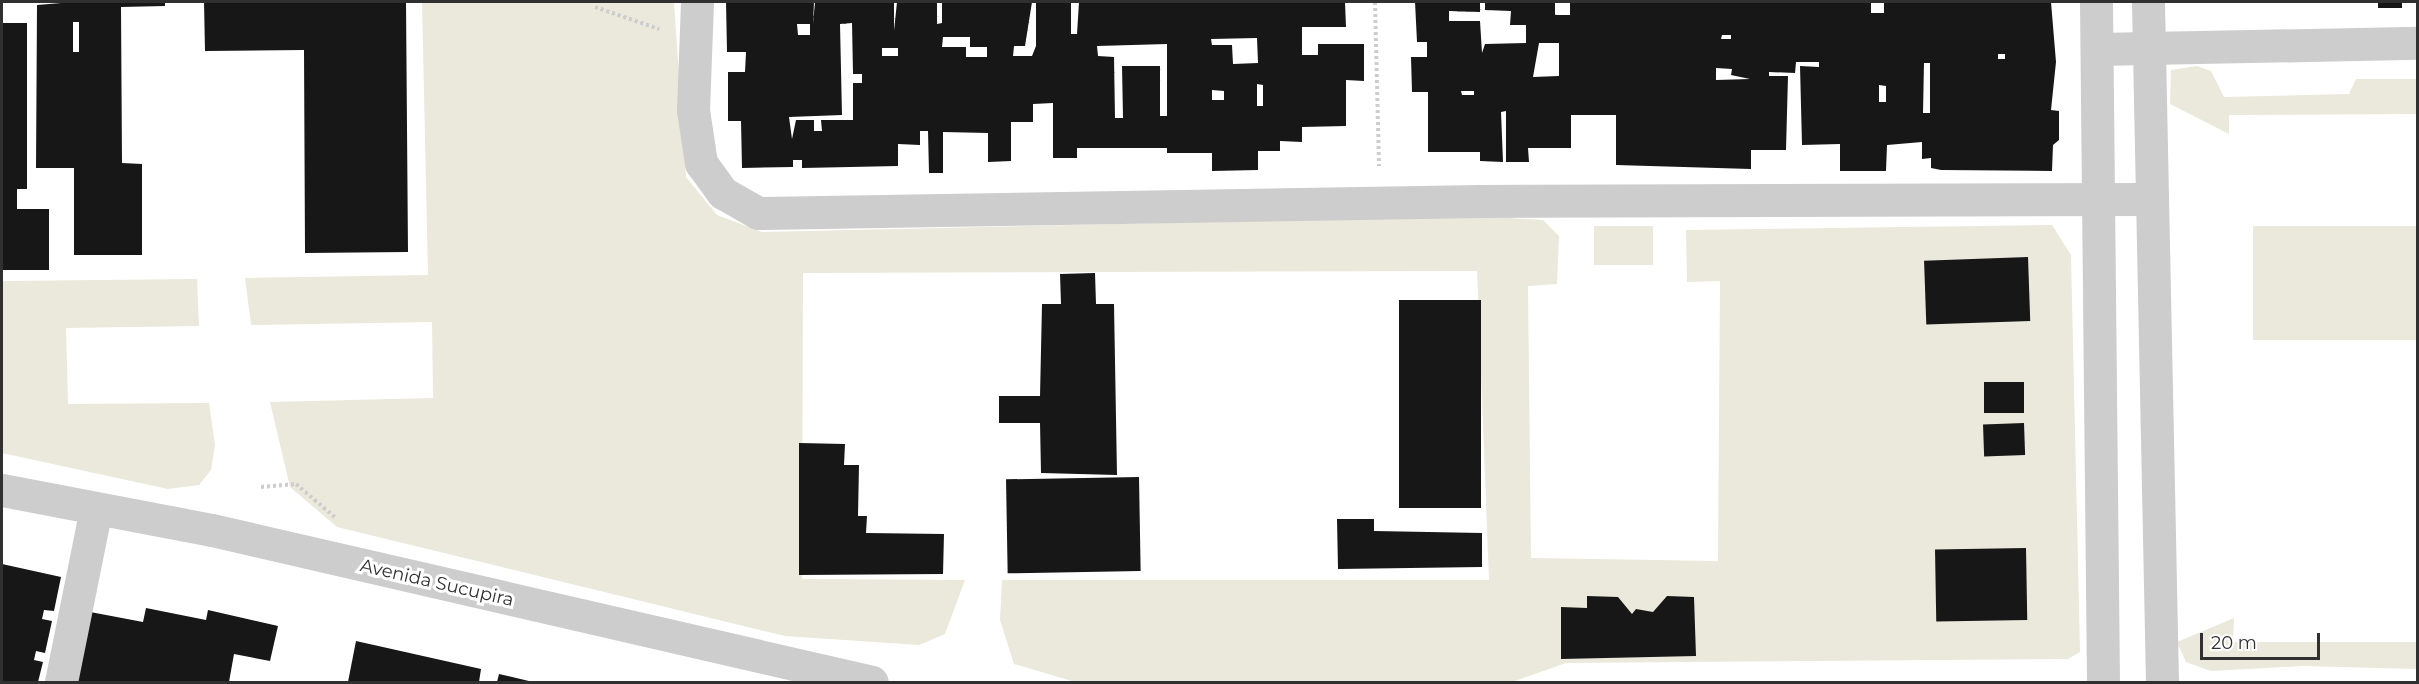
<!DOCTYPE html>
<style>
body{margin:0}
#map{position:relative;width:2419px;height:684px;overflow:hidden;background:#fff;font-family:Montserrat,sans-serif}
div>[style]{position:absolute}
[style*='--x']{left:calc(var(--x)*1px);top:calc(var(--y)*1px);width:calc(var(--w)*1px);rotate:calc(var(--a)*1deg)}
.green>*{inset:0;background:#ebe9db;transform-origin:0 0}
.building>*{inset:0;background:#171717;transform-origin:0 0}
.path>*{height:4px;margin-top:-2px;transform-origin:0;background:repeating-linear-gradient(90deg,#cdcdcd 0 3px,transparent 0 6px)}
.minor>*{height:33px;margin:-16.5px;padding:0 16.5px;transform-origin:16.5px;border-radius:16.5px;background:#cdcdcd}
span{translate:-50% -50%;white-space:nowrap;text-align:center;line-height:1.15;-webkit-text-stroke:6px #fff;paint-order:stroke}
.street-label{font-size:18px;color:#303030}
.frame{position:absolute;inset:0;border:3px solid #303030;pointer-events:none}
.scale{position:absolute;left:2200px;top:633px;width:120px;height:27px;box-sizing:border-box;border:3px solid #303030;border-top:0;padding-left:8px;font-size:18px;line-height:21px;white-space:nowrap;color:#303030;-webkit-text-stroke:4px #fff;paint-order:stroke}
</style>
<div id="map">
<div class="green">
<i style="clip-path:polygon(422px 2px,674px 2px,686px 177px,717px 215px,762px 232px,1476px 216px,1543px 220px,1559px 236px,1557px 284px,1528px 286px,1531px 558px,1718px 561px,1720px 281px,1687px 282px,1686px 230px,2052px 225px,2071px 255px,2080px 652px,2068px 659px,1566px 663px,1512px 682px,1075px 682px,1014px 664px,1000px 620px,1002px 580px,1489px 580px,1477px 271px,803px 273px,802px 579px,965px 580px,945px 634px,919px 645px,785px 636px,337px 527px,290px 487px,270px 402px,433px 398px,432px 322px,251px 325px,245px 278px,428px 275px)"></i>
<i style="clip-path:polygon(2197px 66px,2211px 71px,2224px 97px,2349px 94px,2356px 79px,2417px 79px,2417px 114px,2229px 115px,2229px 134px,2170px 104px,2171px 70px)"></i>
<i style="left:1594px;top:226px;width:59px;height:39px"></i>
<i style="left:2417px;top:226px;width:114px;height:164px;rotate:90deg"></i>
<i style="clip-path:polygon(197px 279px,199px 326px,66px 328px,68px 404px,209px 403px,215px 445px,211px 470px,199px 485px,168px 489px,2px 453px,2px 281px)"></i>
<i style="clip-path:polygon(2234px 618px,2233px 642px,2417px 642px,2417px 669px,2302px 666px,2211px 671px,2186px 662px,2177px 642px)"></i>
</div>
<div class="building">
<i style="clip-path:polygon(evenodd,73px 2px,165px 2px,165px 6px,121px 7px,122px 163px,142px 164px,142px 255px,74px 255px,74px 168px,36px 168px,37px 5px,73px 2px,73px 22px,79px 22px,79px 52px,73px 52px,73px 22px)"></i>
<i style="clip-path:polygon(204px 2px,406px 2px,408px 252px,305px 253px,304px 50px,205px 51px)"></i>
<i style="clip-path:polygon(evenodd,726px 2px,814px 2px,813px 24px,815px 2px,894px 2px,894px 31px,897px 2px,937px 2px,937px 24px,942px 23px,942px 2px,1032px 2px,1025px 46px,1014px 46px,1013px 56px,1032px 56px,1036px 46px,1036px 2px,1071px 2px,1071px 34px,1077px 34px,1079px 2px,1345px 2px,1346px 27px,1302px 27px,1302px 55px,1318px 55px,1318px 44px,1364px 44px,1364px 81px,1346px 80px,1346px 126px,1302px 127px,1302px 142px,1280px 141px,1280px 151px,1258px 151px,1258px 170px,1212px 171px,1212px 153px,1167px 153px,1167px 148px,1077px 148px,1077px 158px,1053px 158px,1053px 103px,1033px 104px,1033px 122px,1011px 122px,1011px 161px,988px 162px,988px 133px,943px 132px,943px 173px,929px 173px,928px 131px,920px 131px,920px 145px,898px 144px,898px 166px,802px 168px,802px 160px,793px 160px,793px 167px,742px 168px,741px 121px,728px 121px,728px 72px,745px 72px,746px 52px,727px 52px,726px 2px,852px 23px,853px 74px,862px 74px,862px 83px,853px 83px,853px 120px,821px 120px,822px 131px,814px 131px,814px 120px,796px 120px,792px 139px,789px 117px,842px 115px,840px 24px,852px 23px,726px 2px,797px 24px,810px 24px,810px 35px,798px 35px,797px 24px,726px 2px,943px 37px,970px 37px,970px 47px,987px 47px,987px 57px,966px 57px,966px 47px,942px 47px,943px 37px,726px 2px,1257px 38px,1258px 63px,1233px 64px,1232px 45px,1212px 45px,1211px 39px,1257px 38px,726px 2px,1167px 44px,1167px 116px,1160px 116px,1160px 66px,1122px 66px,1123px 118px,1115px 118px,1114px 57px,1098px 56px,1097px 46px,1167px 44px,726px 2px,882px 48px,898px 48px,898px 56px,882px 56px,882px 48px,726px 2px,1257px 84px,1263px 85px,1263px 106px,1257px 106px,1257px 84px,726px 2px,1212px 90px,1224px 91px,1224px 100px,1212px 100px,1212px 90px)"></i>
<i style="clip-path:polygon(evenodd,1415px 2px,1480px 2px,1480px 12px,1449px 11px,1449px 21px,1480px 21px,1482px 53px,1485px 44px,1526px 43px,1526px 25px,1510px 25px,1511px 11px,1485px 10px,1485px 2px,1555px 2px,1555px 15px,1570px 15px,1570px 2px,1871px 2px,1871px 13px,1884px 13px,1884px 2px,2051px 2px,2056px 62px,2051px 110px,2059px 111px,2059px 140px,2053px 145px,2052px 171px,1941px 170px,1931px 168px,1931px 158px,1922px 159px,1922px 142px,1887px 145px,1886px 171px,1840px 171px,1840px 144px,1802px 145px,1800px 66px,1819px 67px,1819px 62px,1796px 62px,1795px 73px,1769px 72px,1769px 76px,1788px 76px,1786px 150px,1751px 150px,1751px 169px,1616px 165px,1616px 115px,1571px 115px,1571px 148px,1528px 148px,1529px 162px,1506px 162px,1506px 111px,1501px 112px,1503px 162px,1480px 161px,1480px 152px,1428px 152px,1428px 92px,1412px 92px,1411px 57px,1427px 57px,1427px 42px,1417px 42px,1415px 2px,1722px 35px,1731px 35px,1731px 39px,1721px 39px,1722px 35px,1415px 2px,1539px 43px,1559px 43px,1559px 76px,1533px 77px,1539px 43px,1415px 2px,1998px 54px,2005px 54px,2005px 59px,1998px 59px,1998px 54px,1415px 2px,1924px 63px,1930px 63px,1930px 113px,1923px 113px,1924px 63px,1415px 2px,1716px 68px,1732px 69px,1731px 75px,1750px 79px,1716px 80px,1716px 68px,1415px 2px,1879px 85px,1886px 86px,1886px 102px,1879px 102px,1879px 85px,1415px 2px,1461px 91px,1474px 91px,1474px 95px,1462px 95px,1461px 91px)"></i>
<i style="left:2378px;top:2px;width:24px;height:6px"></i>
<i style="clip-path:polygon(2px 23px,27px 23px,27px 189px,17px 189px,17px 209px,49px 209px,49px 270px,2px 270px)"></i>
<i style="left:2028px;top:257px;width:64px;height:104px;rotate:88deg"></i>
<i style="clip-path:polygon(1095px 273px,1096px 304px,1114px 304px,1117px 475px,1041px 473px,1040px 423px,999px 423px,999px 396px,1040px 396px,1042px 304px,1061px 304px,1060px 274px)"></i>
<i style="left:1481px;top:300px;width:208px;height:82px;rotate:90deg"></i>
<i style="left:1984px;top:382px;width:40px;height:31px"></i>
<i style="left:2024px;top:423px;width:32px;height:41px;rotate:88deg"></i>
<i style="clip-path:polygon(799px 443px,845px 444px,844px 465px,859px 465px,858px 516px,867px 516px,866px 533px,944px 534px,943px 574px,799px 575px)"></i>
<i style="left:1139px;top:477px;width:94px;height:133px;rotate:89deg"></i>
<i style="clip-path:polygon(1337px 519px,1374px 519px,1374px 531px,1482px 533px,1482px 567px,1338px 569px)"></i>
<i style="left:2026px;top:548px;width:72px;height:91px;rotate:89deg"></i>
<i style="clip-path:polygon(2px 564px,61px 577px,54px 611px,44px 610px,42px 619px,52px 621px,45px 653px,36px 651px,34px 660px,43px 662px,38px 682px,2px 682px)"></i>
<i style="clip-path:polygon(1587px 596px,1618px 597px,1632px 614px,1636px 609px,1653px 612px,1667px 596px,1694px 597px,1696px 656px,1561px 659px,1561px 607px,1587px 608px)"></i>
<i style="clip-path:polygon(146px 608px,206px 620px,208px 610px,278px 626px,270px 661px,234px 654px,229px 682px,72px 682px,85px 611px,143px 622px)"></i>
<i style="clip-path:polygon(356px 641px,481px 669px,479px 682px,348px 682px)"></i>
<i style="clip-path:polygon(499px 674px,533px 682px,497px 682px)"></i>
</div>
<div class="path">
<i style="--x:1375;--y:2;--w:164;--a:88.6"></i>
<i style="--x:595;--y:7;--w:68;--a:19"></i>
<i style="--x:261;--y:487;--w:35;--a:-5"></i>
<i style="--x:296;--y:484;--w:54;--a:40.5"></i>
</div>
<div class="minor">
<i style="--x:697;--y:2;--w:108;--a:92.1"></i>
<i style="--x:693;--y:110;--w:54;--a:81.4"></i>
<i style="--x:701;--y:163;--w:37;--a:54"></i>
<i style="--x:723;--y:193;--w:40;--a:29.7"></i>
<i style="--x:758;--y:213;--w:722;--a:-0.95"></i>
<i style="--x:1480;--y:201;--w:671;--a:-0.17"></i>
<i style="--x:2096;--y:2;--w:680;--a:89.41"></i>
<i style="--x:2148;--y:2;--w:680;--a:88.82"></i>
<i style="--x:2097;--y:49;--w:321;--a:-1.1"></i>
<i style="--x:2;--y:490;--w:214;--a:10.8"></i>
<i style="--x:212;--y:530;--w:677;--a:12.97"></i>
<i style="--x:61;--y:682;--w:177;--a:-78.6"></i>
</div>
<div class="street-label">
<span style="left:437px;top:583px;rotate:13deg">Avenida Sucupira</span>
</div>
<div class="frame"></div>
<div class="scale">20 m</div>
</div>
